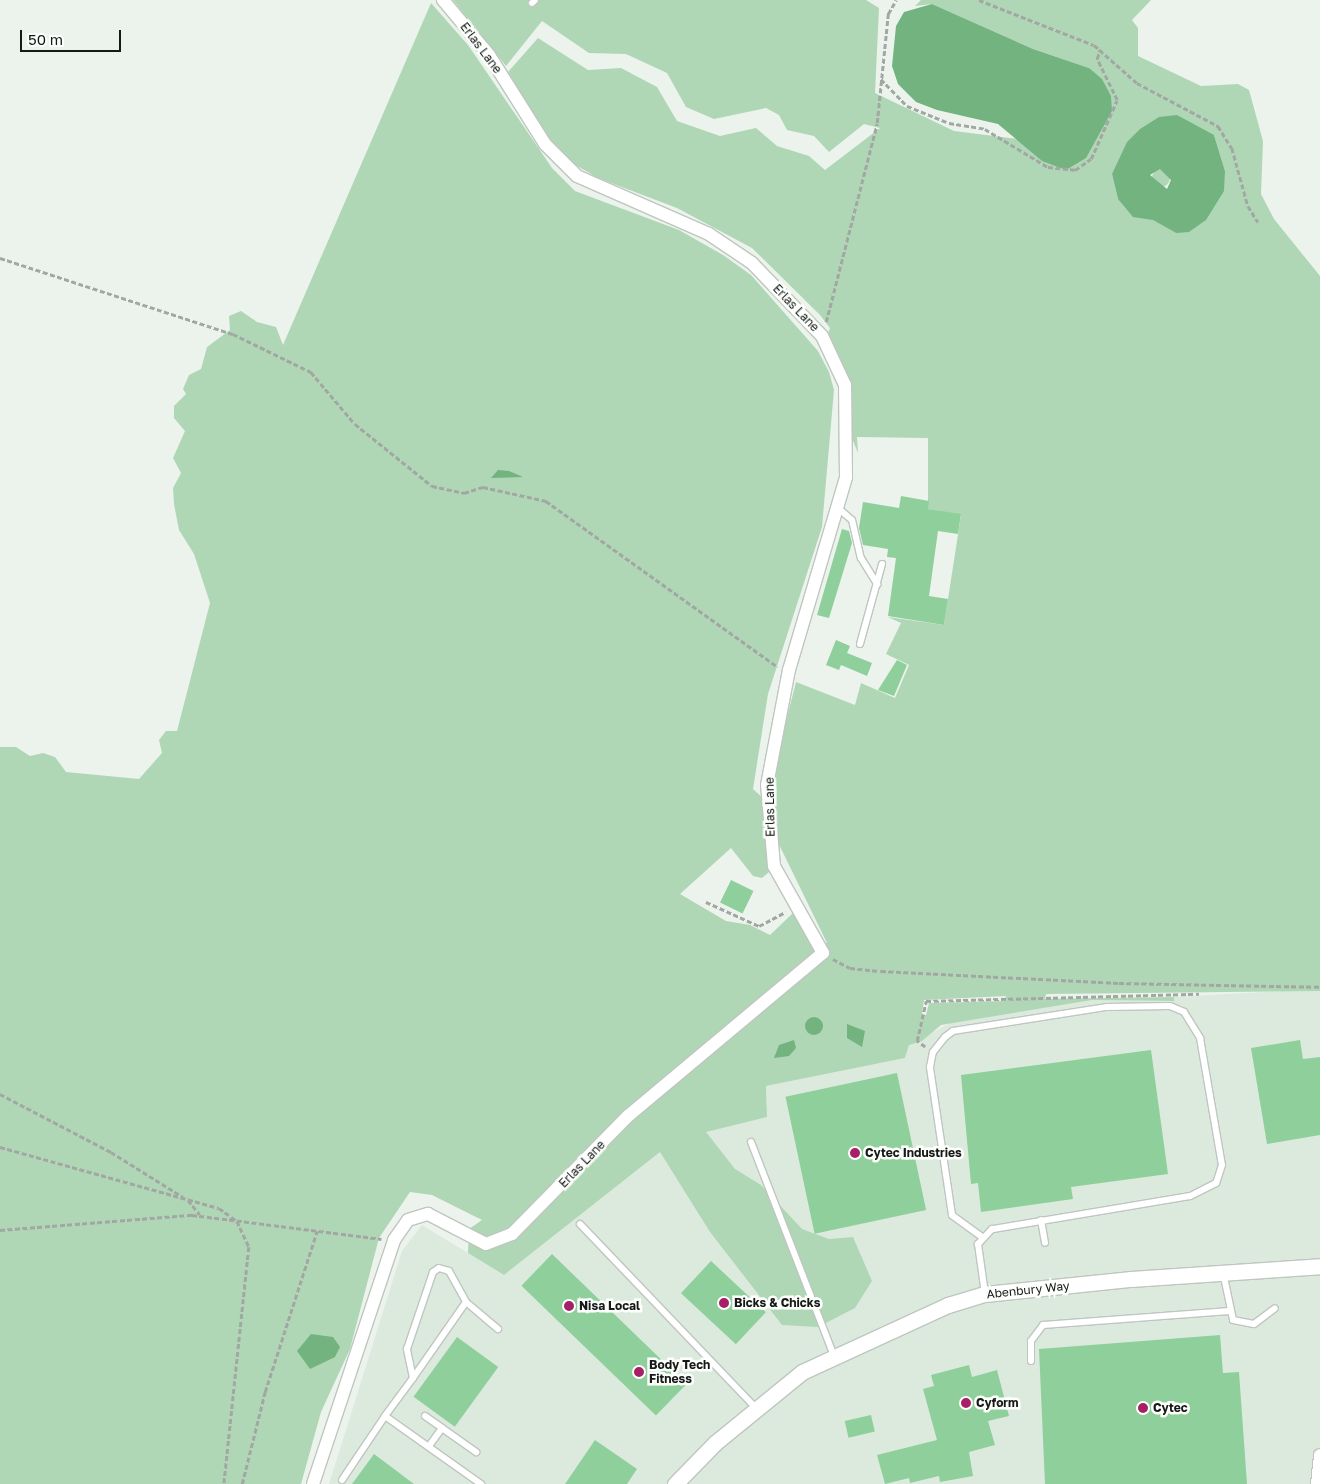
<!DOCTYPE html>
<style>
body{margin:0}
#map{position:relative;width:1320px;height:1484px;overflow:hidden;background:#ecf3ed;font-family:"Golos Text",sans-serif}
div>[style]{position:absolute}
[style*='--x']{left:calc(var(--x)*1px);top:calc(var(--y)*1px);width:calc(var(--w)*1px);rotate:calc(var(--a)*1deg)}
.built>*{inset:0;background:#dceade}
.green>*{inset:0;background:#afd7b5}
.round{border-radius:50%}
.water>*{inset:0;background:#73b380}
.building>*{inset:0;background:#8fcf9b;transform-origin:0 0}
.path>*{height:2.5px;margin-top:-1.25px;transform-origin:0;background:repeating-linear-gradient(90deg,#a2a7a3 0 5px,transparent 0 7.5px)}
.roads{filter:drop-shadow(1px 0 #bfc6c0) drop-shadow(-1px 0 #bfc6c0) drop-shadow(0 1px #bfc6c0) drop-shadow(0 -1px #bfc6c0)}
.service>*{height:6px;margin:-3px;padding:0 3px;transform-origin:3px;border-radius:3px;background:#fff}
.minor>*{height:12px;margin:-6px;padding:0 6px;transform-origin:6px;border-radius:6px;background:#fff}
.tertiary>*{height:15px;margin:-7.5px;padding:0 7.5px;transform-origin:7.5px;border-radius:7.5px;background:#fff}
.dots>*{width:14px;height:14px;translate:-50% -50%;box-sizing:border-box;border:2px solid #fcfffc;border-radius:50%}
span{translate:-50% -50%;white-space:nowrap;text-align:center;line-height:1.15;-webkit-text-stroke:5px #fcfffc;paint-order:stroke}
.street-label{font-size:12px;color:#171917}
.poi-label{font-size:12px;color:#171917;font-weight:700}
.left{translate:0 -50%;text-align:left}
.scale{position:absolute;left:20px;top:30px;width:101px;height:22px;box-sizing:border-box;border:2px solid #171917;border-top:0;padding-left:6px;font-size:15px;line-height:18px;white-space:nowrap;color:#171917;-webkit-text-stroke:4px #fcfffc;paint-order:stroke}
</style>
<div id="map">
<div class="built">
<i style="clip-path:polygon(1283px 991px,1320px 991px,1320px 1484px,329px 1484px,402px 1251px,422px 1225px,504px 1275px,660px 1152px,726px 1124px,767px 1117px,766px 1086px,905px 1058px,909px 1045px,950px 1023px,1092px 1000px,1174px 1001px,1174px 997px)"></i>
</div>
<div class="green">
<i style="clip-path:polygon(evenodd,453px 0,866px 0,879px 8px,875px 93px,954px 131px,1018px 139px,1042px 161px,1089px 68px,1033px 49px,932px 4px,915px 6px,921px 0,1151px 0,1132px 20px,1138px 28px,1138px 56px,1201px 86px,1238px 84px,1249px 90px,1263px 141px,1261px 194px,1274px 219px,1320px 276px,1320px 991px,1046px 994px,1045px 999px,1174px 997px,1174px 1001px,1092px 1000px,941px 1025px,922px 1041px,909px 1045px,905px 1058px,766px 1086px,767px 1117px,706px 1132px,735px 1169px,761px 1185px,802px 1229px,829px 1239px,853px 1237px,872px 1281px,855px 1308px,818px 1327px,782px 1325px,710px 1232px,660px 1152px,504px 1275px,468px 1253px,469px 1229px,482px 1220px,432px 1195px,410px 1192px,379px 1238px,350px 1349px,321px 1412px,301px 1484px,0 1484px,0 747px,16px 747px,30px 756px,43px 753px,55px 757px,66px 772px,139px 779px,162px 753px,159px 740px,166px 731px,177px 731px,210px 603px,194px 554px,179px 530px,174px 504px,173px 488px,181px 473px,173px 458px,185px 431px,174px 418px,174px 406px,186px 394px,183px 389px,189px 375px,201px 369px,207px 347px,230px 330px,229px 316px,241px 311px,257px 322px,276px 327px,283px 345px,431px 3px,468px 45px,552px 168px,575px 191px,679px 230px,723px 255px,751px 275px,818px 351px,829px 372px,834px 390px,822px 527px,768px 694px,753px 789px,764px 799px,769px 872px,762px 878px,753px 876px,731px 848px,680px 894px,726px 921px,750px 925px,770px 935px,793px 913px,813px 940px,827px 943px,771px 828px,771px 781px,796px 682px,855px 705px,861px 683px,895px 698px,909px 665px,886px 654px,901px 623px,888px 617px,944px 625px,961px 515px,928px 509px,928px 438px,857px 437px,858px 453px,851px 436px,850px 390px,823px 347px,830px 328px,820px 315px,752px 248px,677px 208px,598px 178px,567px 160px,545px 136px,508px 72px,538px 38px,588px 70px,621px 68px,657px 87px,677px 121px,720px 136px,756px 128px,777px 146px,809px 156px,825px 170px,880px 128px,864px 124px,829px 152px,814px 136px,787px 130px,779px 115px,766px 108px,714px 119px,686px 107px,667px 73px,626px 54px,589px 53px,542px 21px,506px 66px,453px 0,1214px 135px,1225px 171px,1176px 233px,1118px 199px,1112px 174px,1214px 135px,453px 0,1006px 996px,1005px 1001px,929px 1003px,926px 1015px,922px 1014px,924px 1000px,1006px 996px)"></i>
<i class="round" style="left:1152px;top:169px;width:18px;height:18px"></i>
</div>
<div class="water">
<i style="clip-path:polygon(932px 4px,1033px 49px,1089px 68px,1102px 79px,1111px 96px,1112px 111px,1086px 158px,1066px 170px,1042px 161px,998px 124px,937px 110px,916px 102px,898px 84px,892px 66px,896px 26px,904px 12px)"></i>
<i style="clip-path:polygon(evenodd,1177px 115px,1214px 135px,1225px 171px,1224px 191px,1206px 220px,1189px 232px,1176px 233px,1153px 220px,1133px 217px,1118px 199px,1112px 174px,1127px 142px,1140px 129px,1159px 117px,1177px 115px,1160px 169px,1171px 180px,1167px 189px,1150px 175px,1160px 169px)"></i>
<i style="clip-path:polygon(498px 470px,509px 471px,523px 477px,491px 478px)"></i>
<i class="round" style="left:805px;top:1017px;width:18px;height:18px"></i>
<i style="clip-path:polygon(847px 1024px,865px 1031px,862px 1047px,847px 1038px)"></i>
<i style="clip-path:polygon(794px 1040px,796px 1048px,789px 1056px,774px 1058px,779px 1045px)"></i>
<i style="clip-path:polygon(311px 1334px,333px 1337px,340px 1347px,335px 1357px,310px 1369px,297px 1351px)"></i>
</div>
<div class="building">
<i style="clip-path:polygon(901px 496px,929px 501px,928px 509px,961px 514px,958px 534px,938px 531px,929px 596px,948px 599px,944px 625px,888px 616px,896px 558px,887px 557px,888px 549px,863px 545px,859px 528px,863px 502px,899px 508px)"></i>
<i style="clip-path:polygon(842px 529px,849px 531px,852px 543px,829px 618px,817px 615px)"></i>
<i style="clip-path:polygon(836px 640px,850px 646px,847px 653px,872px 663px,867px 676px,841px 665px,839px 670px,826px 665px)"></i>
<i style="clip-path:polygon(897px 660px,907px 665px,894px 696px,878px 690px)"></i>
<i style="left:731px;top:880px;width:25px;height:25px;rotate:26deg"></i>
<i style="clip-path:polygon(1300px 1040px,1303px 1059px,1320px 1057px,1320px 1135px,1267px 1144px,1251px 1048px)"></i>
<i style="clip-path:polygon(1151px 1050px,1168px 1174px,1071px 1187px,1073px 1199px,981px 1212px,978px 1183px,971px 1184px,961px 1075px)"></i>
<i style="left:897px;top:1073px;width:140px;height:114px;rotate:78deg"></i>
<i style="left:552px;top:1254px;width:187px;height:44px;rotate:44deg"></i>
<i style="left:711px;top:1261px;width:75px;height:44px;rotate:43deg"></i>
<i style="clip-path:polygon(1220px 1335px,1223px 1373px,1239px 1372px,1247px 1484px,1045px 1484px,1039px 1349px)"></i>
<i style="left:457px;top:1337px;width:51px;height:74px;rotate:36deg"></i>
<i style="clip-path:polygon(969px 1365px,972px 1377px,997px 1370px,1009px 1416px,988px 1421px,995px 1445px,969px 1452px,973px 1476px,940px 1482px,939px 1476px,910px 1483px,909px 1478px,885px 1484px,877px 1455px,937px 1440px,923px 1389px,934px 1386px,931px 1375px)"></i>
<i style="left:871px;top:1415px;width:17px;height:27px;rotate:77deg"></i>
<i style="clip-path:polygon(595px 1440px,637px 1469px,627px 1484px,565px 1484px)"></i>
<i style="clip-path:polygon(374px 1454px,414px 1484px,352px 1484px)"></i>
</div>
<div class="path">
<i style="--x:979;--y:0;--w:123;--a:21.4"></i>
<i style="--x:1094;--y:45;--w:57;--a:41.5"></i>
<i style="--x:1137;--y:83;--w:92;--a:28"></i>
<i style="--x:1218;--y:126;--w:26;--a:58"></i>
<i style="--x:1232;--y:148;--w:60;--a:74.6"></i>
<i style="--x:1248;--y:206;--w:19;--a:58"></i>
<i style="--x:881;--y:79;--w:37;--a:46"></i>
<i style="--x:907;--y:106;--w:45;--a:22"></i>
<i style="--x:949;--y:123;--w:36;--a:9"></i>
<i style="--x:985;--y:129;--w:74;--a:31.1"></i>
<i style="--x:1048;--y:167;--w:27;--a:6"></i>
<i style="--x:1075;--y:170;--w:19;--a:-35"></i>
<i style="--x:1091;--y:159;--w:64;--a:-66.2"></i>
<i style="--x:1117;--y:100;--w:46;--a:-116"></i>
<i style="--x:1097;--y:59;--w:10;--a:-73"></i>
<i style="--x:0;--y:258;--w:245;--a:18.1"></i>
<i style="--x:233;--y:334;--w:87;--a:26"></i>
<i style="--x:311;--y:372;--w:68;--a:49.8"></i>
<i style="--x:355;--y:424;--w:99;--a:38.8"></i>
<i style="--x:432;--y:486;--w:33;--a:12"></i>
<i style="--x:464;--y:493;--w:20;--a:-18"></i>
<i style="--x:483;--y:487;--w:65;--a:12.5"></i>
<i style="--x:546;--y:501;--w:285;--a:35.6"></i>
<i style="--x:826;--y:322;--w:205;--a:-75.6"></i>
<i style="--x:877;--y:123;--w:110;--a:-84.2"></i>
<i style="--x:888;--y:14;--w:16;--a:-60"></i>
<i style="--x:706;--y:902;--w:58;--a:24.4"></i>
<i style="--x:759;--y:926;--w:30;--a:-28"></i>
<i style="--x:833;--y:959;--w:19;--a:28"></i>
<i style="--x:850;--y:968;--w:31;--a:6"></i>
<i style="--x:881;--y:971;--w:238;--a:2.9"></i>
<i style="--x:1119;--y:983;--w:201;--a:1.1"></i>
<i style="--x:925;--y:1047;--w:10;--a:-143"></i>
<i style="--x:917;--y:1041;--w:41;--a:-77.3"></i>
<i style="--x:926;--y:1001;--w:273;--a:-1.5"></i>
<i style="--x:0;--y:1094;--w:125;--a:27.6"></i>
<i style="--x:111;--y:1152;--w:85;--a:32"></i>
<i style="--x:0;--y:1147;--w:227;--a:15.6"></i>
<i style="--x:219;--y:1208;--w:22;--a:36"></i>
<i style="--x:237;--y:1221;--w:29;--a:65"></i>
<i style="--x:249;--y:1247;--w:238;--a:96"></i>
<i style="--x:188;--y:1200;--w:19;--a:51"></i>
<i style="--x:0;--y:1230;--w:193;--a:-4.5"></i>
<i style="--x:192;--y:1215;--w:191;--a:7.2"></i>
<i style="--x:242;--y:1484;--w:95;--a:-76"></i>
<i style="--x:265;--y:1392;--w:169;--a:-72.1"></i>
</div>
<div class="roads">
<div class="service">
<i style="--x:532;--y:3;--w:4;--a:-45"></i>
<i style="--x:838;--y:508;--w:18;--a:41"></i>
<i style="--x:852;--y:520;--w:39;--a:77"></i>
<i style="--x:861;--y:558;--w:31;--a:58"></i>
<i style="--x:860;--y:644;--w:83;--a:-74.6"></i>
<i style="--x:751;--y:1142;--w:230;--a:68.8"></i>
<i style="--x:1041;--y:1220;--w:23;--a:80"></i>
<i style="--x:580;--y:1224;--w:255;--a:46.3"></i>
<i style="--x:982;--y:1237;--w:37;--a:-144"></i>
<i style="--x:952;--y:1215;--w:150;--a:-98.5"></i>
<i style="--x:930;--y:1067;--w:15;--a:-79"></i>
<i style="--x:933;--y:1052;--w:19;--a:-51"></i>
<i style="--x:945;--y:1037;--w:10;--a:-37"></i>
<i style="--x:953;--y:1031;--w:156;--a:-8.9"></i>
<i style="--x:1107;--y:1007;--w:63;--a:-0.9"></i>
<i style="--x:1170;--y:1006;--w:15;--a:23"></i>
<i style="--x:1184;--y:1012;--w:31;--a:58"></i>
<i style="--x:1200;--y:1038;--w:129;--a:80.2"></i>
<i style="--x:1222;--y:1165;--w:19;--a:108"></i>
<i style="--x:1216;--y:1183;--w:29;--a:153"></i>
<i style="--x:1190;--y:1196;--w:201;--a:170.5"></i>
<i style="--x:992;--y:1229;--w:21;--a:133"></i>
<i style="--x:978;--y:1244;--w:50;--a:82"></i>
<i style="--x:1223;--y:1272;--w:49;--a:78.2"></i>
<i style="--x:1233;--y:1320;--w:21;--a:11"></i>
<i style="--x:1254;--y:1324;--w:26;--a:-37"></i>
<i style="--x:466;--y:1302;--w:42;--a:40.2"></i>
<i style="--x:1031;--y:1361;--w:20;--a:-90"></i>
<i style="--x:1031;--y:1341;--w:20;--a:-53"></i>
<i style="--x:1043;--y:1325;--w:187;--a:-4.3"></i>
<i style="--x:413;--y:1378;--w:30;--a:-102"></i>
<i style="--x:407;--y:1349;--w:81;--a:-71.3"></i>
<i style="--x:433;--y:1272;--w:7;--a:-34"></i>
<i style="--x:439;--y:1268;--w:10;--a:17"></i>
<i style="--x:449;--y:1271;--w:35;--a:61"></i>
<i style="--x:466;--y:1302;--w:93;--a:124.9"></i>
<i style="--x:413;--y:1378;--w:47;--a:126.4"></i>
<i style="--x:385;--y:1416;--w:118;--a:35.3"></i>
<i style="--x:425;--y:1416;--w:21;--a:35"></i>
<i style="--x:429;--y:1446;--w:22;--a:-54"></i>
<i style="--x:442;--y:1428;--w:42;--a:35.2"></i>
<i style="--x:342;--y:1480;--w:77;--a:-56.1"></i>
</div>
<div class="minor">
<i style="--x:313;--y:1484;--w:257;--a:-71.6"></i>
<i style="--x:394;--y:1240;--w:24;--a:-55"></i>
<i style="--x:408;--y:1220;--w:21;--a:-17"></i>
<i style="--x:428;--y:1214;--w:65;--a:27.3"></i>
<i style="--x:486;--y:1244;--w:28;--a:-21"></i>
<i style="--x:512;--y:1234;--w:165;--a:-45.5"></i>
<i style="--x:628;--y:1116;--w:254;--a:-39.9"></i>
<i style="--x:823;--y:953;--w:100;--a:-119.4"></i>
<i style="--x:774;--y:866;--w:81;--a:-94.9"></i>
<i style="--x:767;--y:785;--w:117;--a:-79.2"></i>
<i style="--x:789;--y:670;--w:201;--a:-73.5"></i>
<i style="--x:846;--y:477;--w:92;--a:-90.6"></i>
<i style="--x:845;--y:385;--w:54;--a:-115.1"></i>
<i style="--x:822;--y:336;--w:101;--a:-133.8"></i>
<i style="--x:752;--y:263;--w:52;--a:-146"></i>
<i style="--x:709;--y:234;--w:144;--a:-156.3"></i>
<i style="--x:577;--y:176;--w:45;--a:-135"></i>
<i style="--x:545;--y:144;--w:105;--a:-122.2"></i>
<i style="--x:489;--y:55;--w:72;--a:-129.9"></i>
<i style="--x:1317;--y:1484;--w:29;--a:-84"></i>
</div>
<div class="tertiary">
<i style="--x:675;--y:1484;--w:57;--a:-45.7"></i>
<i style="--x:715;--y:1443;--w:112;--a:-39.2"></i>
<i style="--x:802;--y:1372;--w:161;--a:-24.7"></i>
<i style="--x:948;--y:1305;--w:39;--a:-17"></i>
<i style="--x:985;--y:1294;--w:147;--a:-5.9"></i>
<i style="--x:1131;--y:1279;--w:189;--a:-3.9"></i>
</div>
</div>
<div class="dots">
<i style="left:855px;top:1153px;background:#a71f66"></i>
<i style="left:724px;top:1303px;background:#a71f66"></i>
<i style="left:569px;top:1306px;background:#a71f66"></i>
<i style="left:639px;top:1372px;background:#a71f66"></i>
<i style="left:966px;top:1403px;background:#a71f66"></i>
<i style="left:1143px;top:1408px;background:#a71f66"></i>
</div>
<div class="street-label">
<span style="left:481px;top:48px;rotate:53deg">Erlas Lane</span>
<span style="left:796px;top:308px;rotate:46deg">Erlas Lane</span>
<span style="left:770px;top:807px;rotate:-91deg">Erlas Lane</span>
<span style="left:582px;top:1164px;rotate:-46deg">Erlas Lane</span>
<span style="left:1028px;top:1290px;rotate:-6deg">Abenbury Way</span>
</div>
<div class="poi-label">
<span class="left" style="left:865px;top:1153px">Cytec Industries</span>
<span class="left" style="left:734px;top:1303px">Bicks &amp; Chicks</span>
<span class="left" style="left:579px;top:1306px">Nisa Local</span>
<span class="left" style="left:649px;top:1372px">Body Tech<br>Fitness</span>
<span class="left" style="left:976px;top:1403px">Cyform</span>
<span class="left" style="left:1153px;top:1408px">Cytec</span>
</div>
<div class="scale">50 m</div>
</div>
